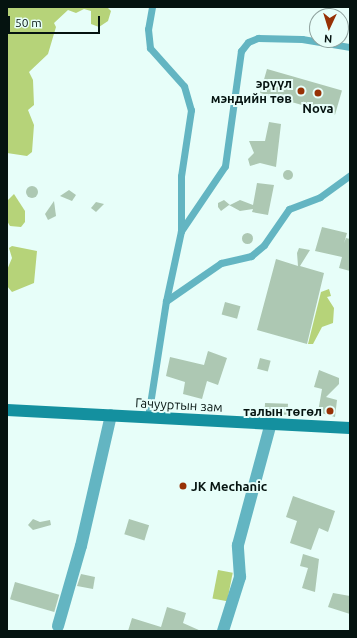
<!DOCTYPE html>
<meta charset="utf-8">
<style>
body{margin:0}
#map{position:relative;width:357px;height:638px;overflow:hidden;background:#e7fef9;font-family:Ubuntu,sans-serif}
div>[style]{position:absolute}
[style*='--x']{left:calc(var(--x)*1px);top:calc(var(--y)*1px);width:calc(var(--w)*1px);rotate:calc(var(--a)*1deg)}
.green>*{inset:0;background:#b6d379;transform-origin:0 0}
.building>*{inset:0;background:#adc8b3;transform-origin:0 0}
.round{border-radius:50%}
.lane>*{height:7px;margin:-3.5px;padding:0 3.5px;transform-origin:3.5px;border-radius:3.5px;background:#63b5c2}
.street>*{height:12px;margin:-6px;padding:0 6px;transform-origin:6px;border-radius:6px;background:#63b5c2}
.secondary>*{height:12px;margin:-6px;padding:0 6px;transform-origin:6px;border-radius:6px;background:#14909f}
.dots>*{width:11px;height:11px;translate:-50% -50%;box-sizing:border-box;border:2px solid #e7fef9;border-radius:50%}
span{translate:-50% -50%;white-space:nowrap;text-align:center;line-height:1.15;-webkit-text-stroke:4px #e7fef9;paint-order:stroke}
.poi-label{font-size:13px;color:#051310;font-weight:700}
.right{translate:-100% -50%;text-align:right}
.left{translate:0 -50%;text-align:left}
.street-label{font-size:13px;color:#051310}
.frame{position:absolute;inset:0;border:8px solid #051310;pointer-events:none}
.north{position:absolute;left:309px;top:8px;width:40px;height:40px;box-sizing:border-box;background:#e7fef9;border:1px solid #8da09c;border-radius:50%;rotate:184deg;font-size:11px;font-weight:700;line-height:16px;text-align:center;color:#051310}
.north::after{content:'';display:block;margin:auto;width:14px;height:18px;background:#973105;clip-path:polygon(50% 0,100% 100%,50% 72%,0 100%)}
.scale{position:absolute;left:8px;top:16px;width:92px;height:18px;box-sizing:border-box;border:2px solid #051310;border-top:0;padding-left:5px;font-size:12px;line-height:14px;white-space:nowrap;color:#051310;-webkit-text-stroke:3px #e7fef9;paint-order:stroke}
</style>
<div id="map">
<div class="green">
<i style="clip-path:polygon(7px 7px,107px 7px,111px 11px,108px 21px,99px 27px,91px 24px,91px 11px,84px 9px,76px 13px,68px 10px,54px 23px,56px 27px,48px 54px,29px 72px,33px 80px,34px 105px,28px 110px,34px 125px,32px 152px,27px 156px,7px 153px)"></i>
<i style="clip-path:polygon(14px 194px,25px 211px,25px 222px,21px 227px,10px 226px,7px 221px,7px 201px)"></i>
<i style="clip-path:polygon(12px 246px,37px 251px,34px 283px,12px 292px,7px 286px,7px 270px,12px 258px,9px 248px)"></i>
<i style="clip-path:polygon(329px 289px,331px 296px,327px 297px,334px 308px,333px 323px,322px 327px,313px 344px,308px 344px,321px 292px)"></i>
<i style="left:218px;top:570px;width:15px;height:29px;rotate:11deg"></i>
</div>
<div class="building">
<i style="left:267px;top:69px;width:78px;height:25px;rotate:16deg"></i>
<i style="clip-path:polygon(269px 122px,281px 124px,276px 167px,260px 163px,250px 166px,248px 159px,254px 153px,249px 141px,265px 141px)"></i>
<i class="round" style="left:283px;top:170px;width:10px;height:10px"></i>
<i style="clip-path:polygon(257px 183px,274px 185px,268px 215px,252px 212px,253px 209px,240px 211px,229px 205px,221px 211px,218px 207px,218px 203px,224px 200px,230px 205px,240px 200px,253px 205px)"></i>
<i class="round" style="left:26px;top:186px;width:12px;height:12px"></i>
<i style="clip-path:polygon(69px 190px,76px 195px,72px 201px,60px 196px)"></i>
<i style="clip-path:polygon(54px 201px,56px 216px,48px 220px,45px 214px)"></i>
<i style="clip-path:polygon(96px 202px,104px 204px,96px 212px,91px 208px)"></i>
<i style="clip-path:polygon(322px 227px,347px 233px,344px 243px,346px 238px,350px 239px,350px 271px,339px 268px,342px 257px,315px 251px)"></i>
<i class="round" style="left:241.5px;top:232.5px;width:11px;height:11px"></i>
<i style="clip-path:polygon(299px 248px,310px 250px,300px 266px,324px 273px,307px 344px,257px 330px,276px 259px,298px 266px,297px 253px)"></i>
<i style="left:225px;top:302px;width:16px;height:13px;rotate:15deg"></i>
<i style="clip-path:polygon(208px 351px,227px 358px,218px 385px,207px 381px,202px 399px,183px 394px,185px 382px,166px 376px,170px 357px,204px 365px)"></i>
<i style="left:260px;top:358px;width:11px;height:11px;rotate:15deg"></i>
<i style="clip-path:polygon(319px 370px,339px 378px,339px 384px,326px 397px,337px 400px,335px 417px,318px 412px,322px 389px,314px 387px)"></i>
<i style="left:265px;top:403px;width:23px;height:11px;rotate:2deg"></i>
<i style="clip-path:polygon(293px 496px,335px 511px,328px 532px,319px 528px,311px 550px,290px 543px,297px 521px,286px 517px)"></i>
<i style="clip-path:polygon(33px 519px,40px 522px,50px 520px,51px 525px,33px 530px,28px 525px)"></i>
<i style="left:129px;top:519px;width:21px;height:16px;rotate:17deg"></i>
<i style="clip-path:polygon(303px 554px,319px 559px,315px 592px,302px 588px,308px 568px,300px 566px)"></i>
<i style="clip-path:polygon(81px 574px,95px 577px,93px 589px,77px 586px)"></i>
<i style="left:15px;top:582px;width:46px;height:18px;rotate:16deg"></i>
<i style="clip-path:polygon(333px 593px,350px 596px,350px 614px,328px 607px)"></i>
<i style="clip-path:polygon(167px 607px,186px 613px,183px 623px,201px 631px,128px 631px,132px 618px,161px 627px)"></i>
</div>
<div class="lane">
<i style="--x:152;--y:7;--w:22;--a:100"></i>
<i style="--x:148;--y:29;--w:19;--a:84"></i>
<i style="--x:150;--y:48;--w:51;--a:48.2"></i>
<i style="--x:184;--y:86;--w:25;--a:74"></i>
<i style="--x:191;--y:110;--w:67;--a:98.6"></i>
<i style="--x:181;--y:176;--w:55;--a:90"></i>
<i style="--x:166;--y:301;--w:72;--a:-77.9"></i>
<i style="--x:181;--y:231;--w:78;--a:-55.9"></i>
<i style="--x:225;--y:166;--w:116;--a:-82.1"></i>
<i style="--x:241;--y:51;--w:11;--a:-52"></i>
<i style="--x:248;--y:42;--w:11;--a:-22"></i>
<i style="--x:258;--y:38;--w:44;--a:1.3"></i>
<i style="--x:302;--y:39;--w:49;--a:9.5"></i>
<i style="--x:148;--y:417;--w:117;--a:-81.2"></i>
<i style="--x:166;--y:301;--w:67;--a:-34.6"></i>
<i style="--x:221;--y:263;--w:31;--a:-13"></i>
<i style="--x:251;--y:256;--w:17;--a:-40"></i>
<i style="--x:264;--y:245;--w:44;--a:-55.2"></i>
<i style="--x:289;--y:209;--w:33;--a:-21"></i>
<i style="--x:320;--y:197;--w:37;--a:-36"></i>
</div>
<div class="street">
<i style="--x:58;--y:626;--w:83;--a:-74"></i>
<i style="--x:81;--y:546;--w:134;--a:-77.1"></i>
<i style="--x:223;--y:631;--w:57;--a:-72.5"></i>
<i style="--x:240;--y:577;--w:32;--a:-94"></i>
<i style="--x:238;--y:545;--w:126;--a:-74.9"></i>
</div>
<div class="secondary">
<i style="--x:7;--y:410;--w:343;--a:3"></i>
</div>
<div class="dots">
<i style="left:301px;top:91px;background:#973105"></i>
<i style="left:318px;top:93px;background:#973105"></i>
<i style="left:330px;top:411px;background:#973105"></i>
<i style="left:183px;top:486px;background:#973105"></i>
</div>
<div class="poi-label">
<span class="right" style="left:292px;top:91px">эрүүл<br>мэндийн төв</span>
<span style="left:318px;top:108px">Nova</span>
<span class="right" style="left:322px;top:411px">талын төгөл</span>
<span class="left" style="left:191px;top:486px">JK Mechanic</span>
</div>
<div class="street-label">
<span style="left:179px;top:405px;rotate:3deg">Гачууртын зам</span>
</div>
<div class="frame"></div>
<div class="north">N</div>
<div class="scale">50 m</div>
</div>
